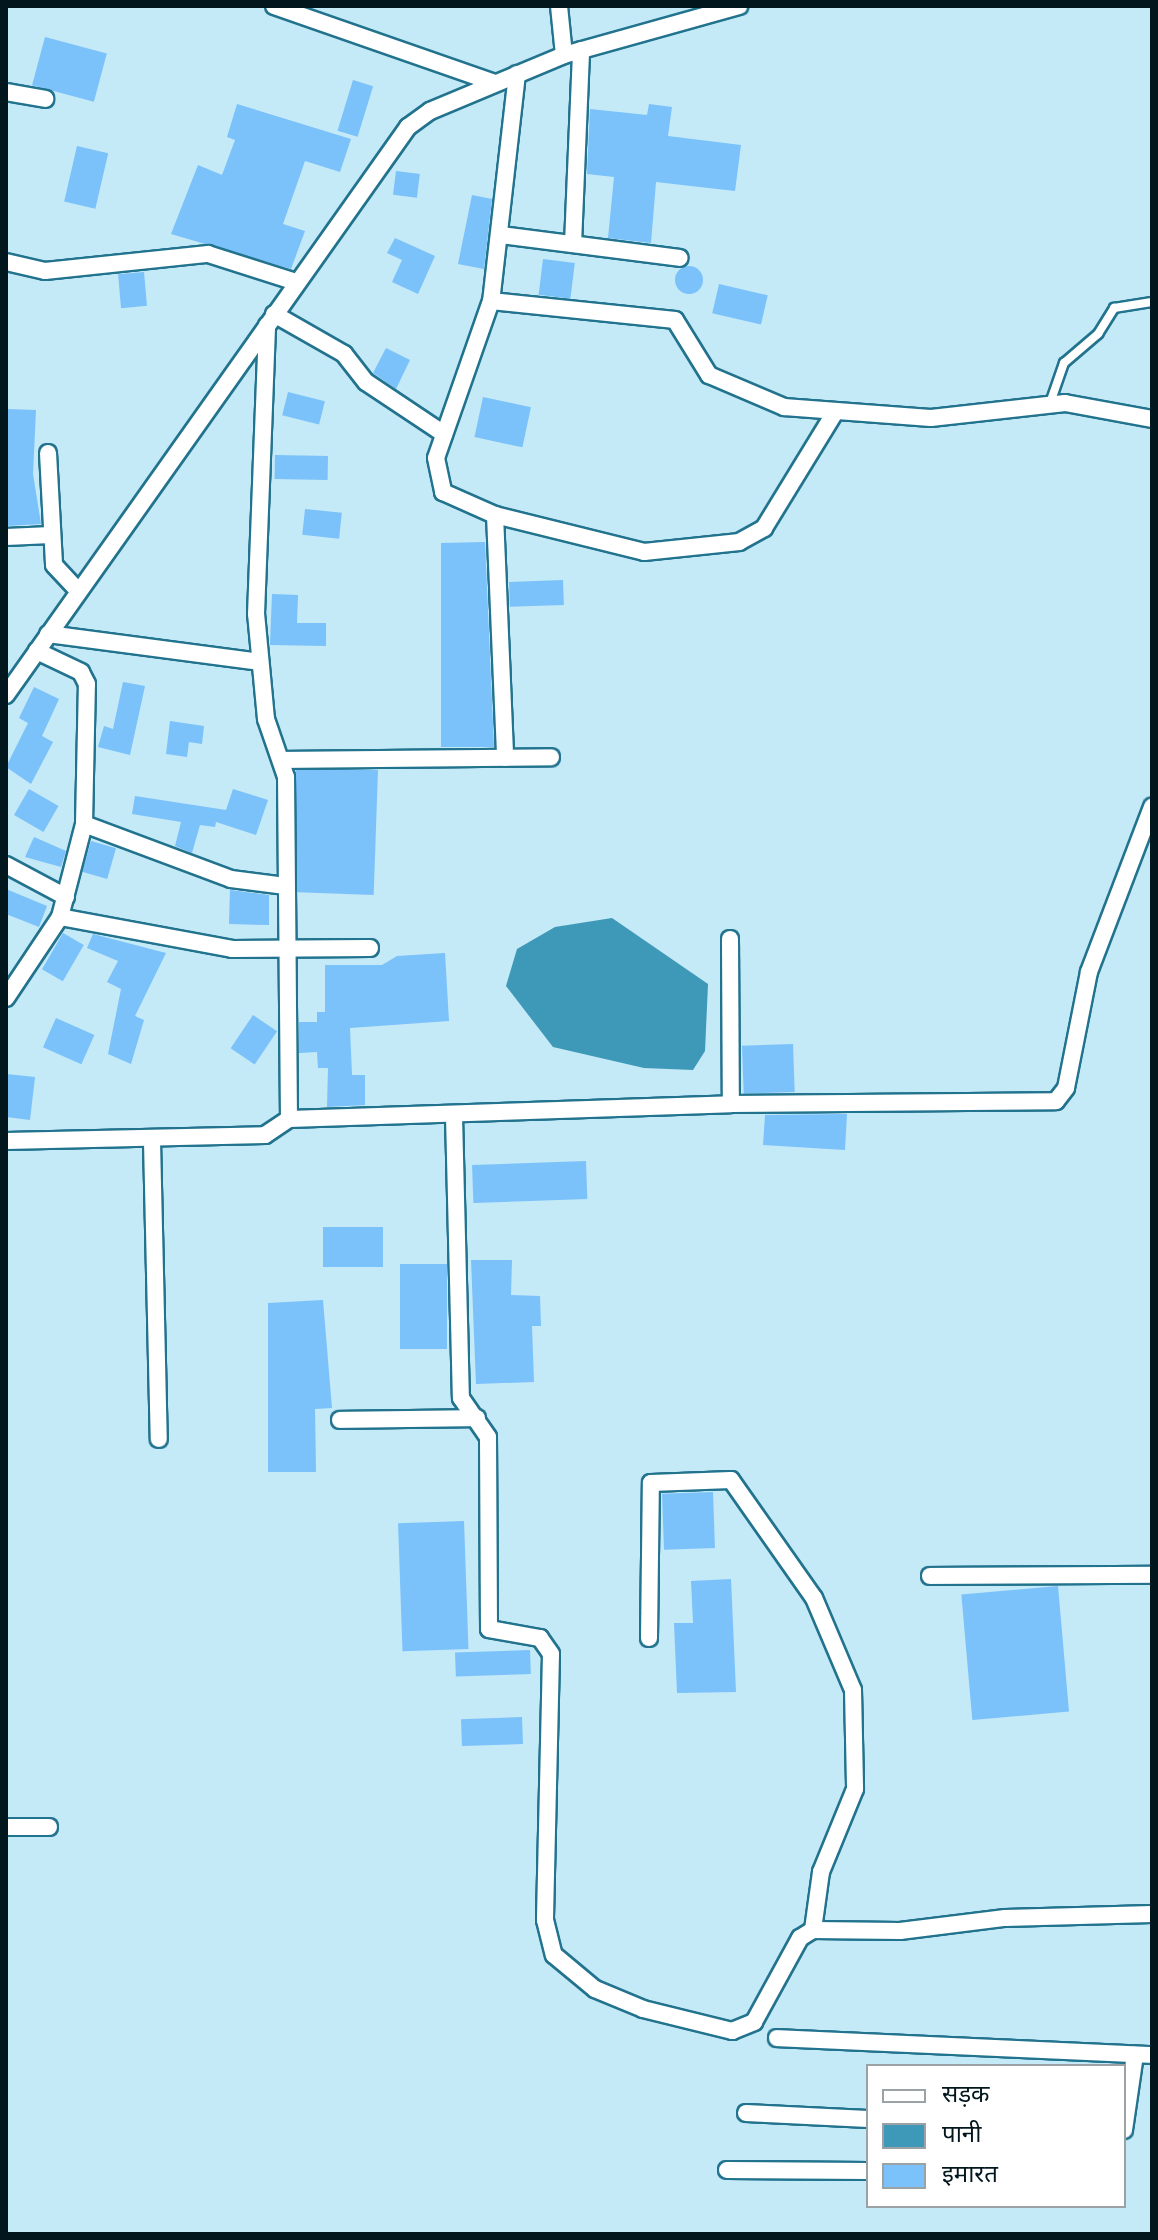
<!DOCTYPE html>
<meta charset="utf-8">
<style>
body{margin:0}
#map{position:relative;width:1158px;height:2240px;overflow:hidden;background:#c4e9f7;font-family:"Fira Sans Condensed","Noto Sans Devanagari",sans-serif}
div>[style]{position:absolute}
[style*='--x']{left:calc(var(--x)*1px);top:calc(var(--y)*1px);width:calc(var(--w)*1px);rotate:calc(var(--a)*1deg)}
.water>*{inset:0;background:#3e98b7}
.building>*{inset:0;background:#7bc1fa;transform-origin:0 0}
.round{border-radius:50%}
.roads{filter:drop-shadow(2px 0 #22738e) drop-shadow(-2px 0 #22738e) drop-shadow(0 2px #22738e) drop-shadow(0 -2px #22738e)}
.service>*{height:8px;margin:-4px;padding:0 4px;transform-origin:4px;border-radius:4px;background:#fff}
.minor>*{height:16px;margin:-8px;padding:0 8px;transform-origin:8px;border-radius:8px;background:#fff}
span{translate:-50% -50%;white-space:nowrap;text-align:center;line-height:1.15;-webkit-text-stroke:6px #fff;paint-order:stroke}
.frame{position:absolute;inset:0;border:8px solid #02161e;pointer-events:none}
.legend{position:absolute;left:866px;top:2064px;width:260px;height:144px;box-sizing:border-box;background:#fff;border:2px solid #9aa2a5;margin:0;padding:10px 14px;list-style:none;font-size:24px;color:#02161e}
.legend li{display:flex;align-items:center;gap:16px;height:40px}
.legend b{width:40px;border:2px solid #9aa2a5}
</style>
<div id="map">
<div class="water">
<i style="clip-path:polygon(612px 918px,708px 984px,705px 1051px,693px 1070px,644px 1068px,553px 1047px,506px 986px,517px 949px,555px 927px)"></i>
</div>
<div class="building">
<i style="left:45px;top:37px;width:64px;height:50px;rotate:15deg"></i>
<i style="left:353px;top:80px;width:21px;height:53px;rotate:17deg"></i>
<i style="clip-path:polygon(237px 104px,351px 139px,340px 172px,305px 161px,283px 224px,305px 231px,291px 269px,171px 234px,198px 165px,222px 175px,235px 140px,227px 137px)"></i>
<i style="clip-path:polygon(649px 104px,672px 107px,668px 136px,741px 145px,735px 191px,656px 182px,651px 243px,608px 238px,614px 177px,587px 174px,590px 109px,647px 115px)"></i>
<i style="left:77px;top:146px;width:32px;height:57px;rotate:13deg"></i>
<i style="left:396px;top:171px;width:24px;height:24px;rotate:7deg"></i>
<i style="clip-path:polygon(472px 195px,492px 199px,484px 269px,458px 264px)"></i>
<i style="clip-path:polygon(395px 238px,435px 256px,418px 294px,392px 282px,402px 260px,387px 253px)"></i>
<i style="left:543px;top:259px;width:32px;height:36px;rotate:7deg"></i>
<i class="round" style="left:675px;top:266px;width:28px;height:28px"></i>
<i style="left:144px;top:272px;width:34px;height:26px;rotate:85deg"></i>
<i style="left:719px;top:284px;width:50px;height:30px;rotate:13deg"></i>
<i style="clip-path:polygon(386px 348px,410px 360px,396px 389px,373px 373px)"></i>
<i style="left:288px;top:392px;width:38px;height:24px;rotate:14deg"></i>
<i style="left:483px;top:397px;width:49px;height:41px;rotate:12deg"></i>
<i style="clip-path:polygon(6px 409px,36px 410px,33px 474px,41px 524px,6px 526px)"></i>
<i style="left:275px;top:455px;width:53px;height:24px;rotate:1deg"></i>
<i style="left:305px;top:509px;width:37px;height:26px;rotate:6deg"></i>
<i style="clip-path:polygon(485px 542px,494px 747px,441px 747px,441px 543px)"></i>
<i style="left:563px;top:580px;width:25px;height:54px;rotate:88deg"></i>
<i style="clip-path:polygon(272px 594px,298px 595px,297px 623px,326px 623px,326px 646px,270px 645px)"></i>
<i style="clip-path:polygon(123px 682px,145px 686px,130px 755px,98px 747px,104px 726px,113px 729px)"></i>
<i style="clip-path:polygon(34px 687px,59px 699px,42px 736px,53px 742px,31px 784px,6px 767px,28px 723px,19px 718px)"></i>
<i style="clip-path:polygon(170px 721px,204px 726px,202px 744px,189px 742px,187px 757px,166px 754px)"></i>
<i style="left:378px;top:770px;width:125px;height:82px;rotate:92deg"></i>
<i style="left:29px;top:789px;width:34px;height:30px;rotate:30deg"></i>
<i style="clip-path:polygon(233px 789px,268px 800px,256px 835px,216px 822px,215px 827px,200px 825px,192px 853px,175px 846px,181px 822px,132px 814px,135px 796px,226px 810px)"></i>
<i style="clip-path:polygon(34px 837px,66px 851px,61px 867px,25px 857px)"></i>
<i style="left:91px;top:841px;width:26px;height:32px;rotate:16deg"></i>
<i style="clip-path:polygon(6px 889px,47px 906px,39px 927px,6px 914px)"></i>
<i style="clip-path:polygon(230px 890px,269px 895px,269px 925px,229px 924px)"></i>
<i style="left:63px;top:933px;width:24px;height:42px;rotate:30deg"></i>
<i style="clip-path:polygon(93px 934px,166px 953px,135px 1016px,144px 1020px,131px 1064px,108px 1054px,121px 989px,107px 982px,118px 961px,87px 948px)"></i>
<i style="clip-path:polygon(445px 953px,449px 1021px,350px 1028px,352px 1075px,365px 1075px,365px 1105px,327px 1107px,328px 1068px,318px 1068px,317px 1052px,299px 1053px,299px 1022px,317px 1022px,317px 1012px,325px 1012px,325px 965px,382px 965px,397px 956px)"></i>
<i style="left:253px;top:1015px;width:29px;height:40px;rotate:34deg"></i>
<i style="left:56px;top:1018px;width:42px;height:32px;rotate:24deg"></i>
<i style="left:793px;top:1044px;width:48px;height:51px;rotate:88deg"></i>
<i style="clip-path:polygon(6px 1074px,35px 1077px,30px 1120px,6px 1117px)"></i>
<i style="clip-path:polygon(847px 1114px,845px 1150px,763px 1145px,765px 1115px)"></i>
<i style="left:586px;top:1161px;width:38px;height:114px;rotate:88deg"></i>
<i style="left:383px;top:1227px;width:40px;height:60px;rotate:90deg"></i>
<i style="clip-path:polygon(471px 1260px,512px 1260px,511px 1295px,540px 1296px,541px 1326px,532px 1326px,534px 1382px,476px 1384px)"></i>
<i style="left:400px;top:1264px;width:47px;height:85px"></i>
<i style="clip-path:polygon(323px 1300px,332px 1408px,315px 1409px,316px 1472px,268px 1472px,268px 1303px)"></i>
<i style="left:713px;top:1492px;width:56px;height:51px;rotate:88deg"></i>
<i style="left:464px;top:1521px;width:128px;height:66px;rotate:88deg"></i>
<i style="clip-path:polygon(731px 1579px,736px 1692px,677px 1693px,674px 1623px,693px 1623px,691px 1581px)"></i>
<i style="left:1058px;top:1586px;width:126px;height:97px;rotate:85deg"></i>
<i style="left:530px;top:1650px;width:24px;height:75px;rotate:88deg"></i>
<i style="left:522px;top:1717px;width:27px;height:61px;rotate:88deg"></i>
</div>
<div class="roads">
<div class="service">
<i style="--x:1049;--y:406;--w:46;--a:-70.8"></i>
<i style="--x:1064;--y:363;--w:45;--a:-40.5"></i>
<i style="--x:1098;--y:334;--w:31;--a:-58"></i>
<i style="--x:1114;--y:308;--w:38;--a:-9"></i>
</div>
<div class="minor">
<i style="--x:274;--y:6;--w:234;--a:19.2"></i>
<i style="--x:559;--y:6;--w:49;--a:84.2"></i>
<i style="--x:517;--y:74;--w:228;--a:96.5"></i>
<i style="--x:491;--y:301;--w:166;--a:109.3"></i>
<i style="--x:436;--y:458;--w:35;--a:78"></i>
<i style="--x:443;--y:492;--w:57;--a:23.9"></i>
<i style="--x:495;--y:515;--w:154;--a:13.9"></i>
<i style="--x:644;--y:552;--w:96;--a:-6"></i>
<i style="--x:739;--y:542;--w:29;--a:-29"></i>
<i style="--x:764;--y:528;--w:136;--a:-58.5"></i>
<i style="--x:6;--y:92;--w:40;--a:10"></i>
<i style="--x:501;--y:235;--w:180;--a:7.3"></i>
<i style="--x:573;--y:244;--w:194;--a:-87.6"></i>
<i style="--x:6;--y:262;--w:40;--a:13"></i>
<i style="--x:45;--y:271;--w:164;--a:-6"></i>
<i style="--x:208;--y:254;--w:92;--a:17.7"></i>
<i style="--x:491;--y:301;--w:185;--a:5.9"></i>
<i style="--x:675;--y:320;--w:65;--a:58.3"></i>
<i style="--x:709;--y:375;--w:82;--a:23.1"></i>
<i style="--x:784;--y:407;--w:147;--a:4.3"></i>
<i style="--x:931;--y:418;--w:135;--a:-6.4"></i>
<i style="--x:1065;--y:403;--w:88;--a:10.4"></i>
<i style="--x:274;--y:314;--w:81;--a:29.7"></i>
<i style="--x:344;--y:354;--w:36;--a:52"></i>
<i style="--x:366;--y:382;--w:94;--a:33.7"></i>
<i style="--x:48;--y:453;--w:112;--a:86.9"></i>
<i style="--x:54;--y:565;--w:34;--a:47"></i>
<i style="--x:495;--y:515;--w:243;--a:87.6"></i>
<i style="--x:6;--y:537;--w:45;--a:-2.5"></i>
<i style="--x:48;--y:634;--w:214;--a:7.5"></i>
<i style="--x:6;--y:695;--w:696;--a:-54.71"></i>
<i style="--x:408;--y:127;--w:27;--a:-36"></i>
<i style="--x:430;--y:111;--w:145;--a:-22.7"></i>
<i style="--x:564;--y:55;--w:182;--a:-15.6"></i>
<i style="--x:285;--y:760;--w:266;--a:-0.6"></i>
<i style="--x:84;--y:824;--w:157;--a:20.5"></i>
<i style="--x:231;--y:879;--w:55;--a:7.3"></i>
<i style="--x:6;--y:865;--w:68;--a:28.1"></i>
<i style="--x:60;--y:917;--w:175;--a:10.5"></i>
<i style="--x:232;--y:949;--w:138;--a:-0.4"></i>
<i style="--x:730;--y:939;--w:165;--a:89.7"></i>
<i style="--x:6;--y:998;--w:97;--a:-56.3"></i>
<i style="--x:60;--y:917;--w:96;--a:-75.5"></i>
<i style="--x:84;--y:824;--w:140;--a:-88.8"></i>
<i style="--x:87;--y:684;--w:13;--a:-117"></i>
<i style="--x:81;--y:672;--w:49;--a:-154.5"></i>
<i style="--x:454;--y:1116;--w:282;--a:88.6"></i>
<i style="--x:461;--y:1398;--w:47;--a:55.3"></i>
<i style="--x:488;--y:1437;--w:192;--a:89.7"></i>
<i style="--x:489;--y:1629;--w:52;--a:10"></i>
<i style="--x:540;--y:1638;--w:19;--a:55"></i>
<i style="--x:551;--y:1654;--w:266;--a:91.3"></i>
<i style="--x:545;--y:1920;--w:36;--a:76"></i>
<i style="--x:554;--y:1955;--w:53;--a:39.7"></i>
<i style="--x:595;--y:1989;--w:52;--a:22.6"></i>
<i style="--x:643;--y:2009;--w:92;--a:13.9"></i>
<i style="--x:732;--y:2031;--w:24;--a:-22"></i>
<i style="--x:754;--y:2022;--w:96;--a:-61.3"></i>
<i style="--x:800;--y:1938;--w:15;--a:-32"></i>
<i style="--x:813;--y:1930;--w:87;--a:0.7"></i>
<i style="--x:900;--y:1931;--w:106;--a:-7.1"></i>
<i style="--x:1005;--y:1918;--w:147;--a:-1.6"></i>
<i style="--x:289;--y:1119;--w:442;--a:-1.9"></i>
<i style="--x:731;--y:1104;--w:325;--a:-0.5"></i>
<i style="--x:1056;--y:1101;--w:16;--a:-52"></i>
<i style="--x:1066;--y:1088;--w:118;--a:-78.8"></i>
<i style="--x:1089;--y:972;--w:177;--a:-69.1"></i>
<i style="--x:6;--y:1141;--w:259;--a:-1.3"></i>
<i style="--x:265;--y:1135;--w:29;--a:-34"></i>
<i style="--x:289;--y:1119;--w:342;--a:-90.5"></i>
<i style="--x:286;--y:777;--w:61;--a:-109"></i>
<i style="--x:266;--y:719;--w:105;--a:-95.4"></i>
<i style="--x:256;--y:614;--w:289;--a:-87.8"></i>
<i style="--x:152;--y:1141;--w:298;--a:88.7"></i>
<i style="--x:340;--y:1420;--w:137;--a:-0.8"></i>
<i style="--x:930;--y:1576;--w:222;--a:-0.3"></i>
<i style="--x:649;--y:1638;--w:155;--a:-89.3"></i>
<i style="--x:651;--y:1483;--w:80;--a:-2.1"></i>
<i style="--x:731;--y:1480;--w:144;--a:54.9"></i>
<i style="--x:814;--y:1598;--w:100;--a:67"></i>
<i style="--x:853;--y:1690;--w:99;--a:88.8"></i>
<i style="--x:855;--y:1789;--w:90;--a:112.3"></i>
<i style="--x:821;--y:1872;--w:59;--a:97.9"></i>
<i style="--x:6;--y:1827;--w:43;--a:0"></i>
<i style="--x:777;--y:2038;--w:375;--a:2.6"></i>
<i style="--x:746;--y:2113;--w:122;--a:2.8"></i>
<i style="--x:1124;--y:2130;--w:76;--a:-81.7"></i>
<i style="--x:727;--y:2170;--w:141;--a:0.4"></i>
</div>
</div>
<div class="frame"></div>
<ul class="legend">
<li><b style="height:10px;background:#fff"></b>सड़क</li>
<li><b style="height:22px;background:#3e98b7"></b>पानी</li>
<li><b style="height:22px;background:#7bc1fa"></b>इमारत</li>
</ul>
</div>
